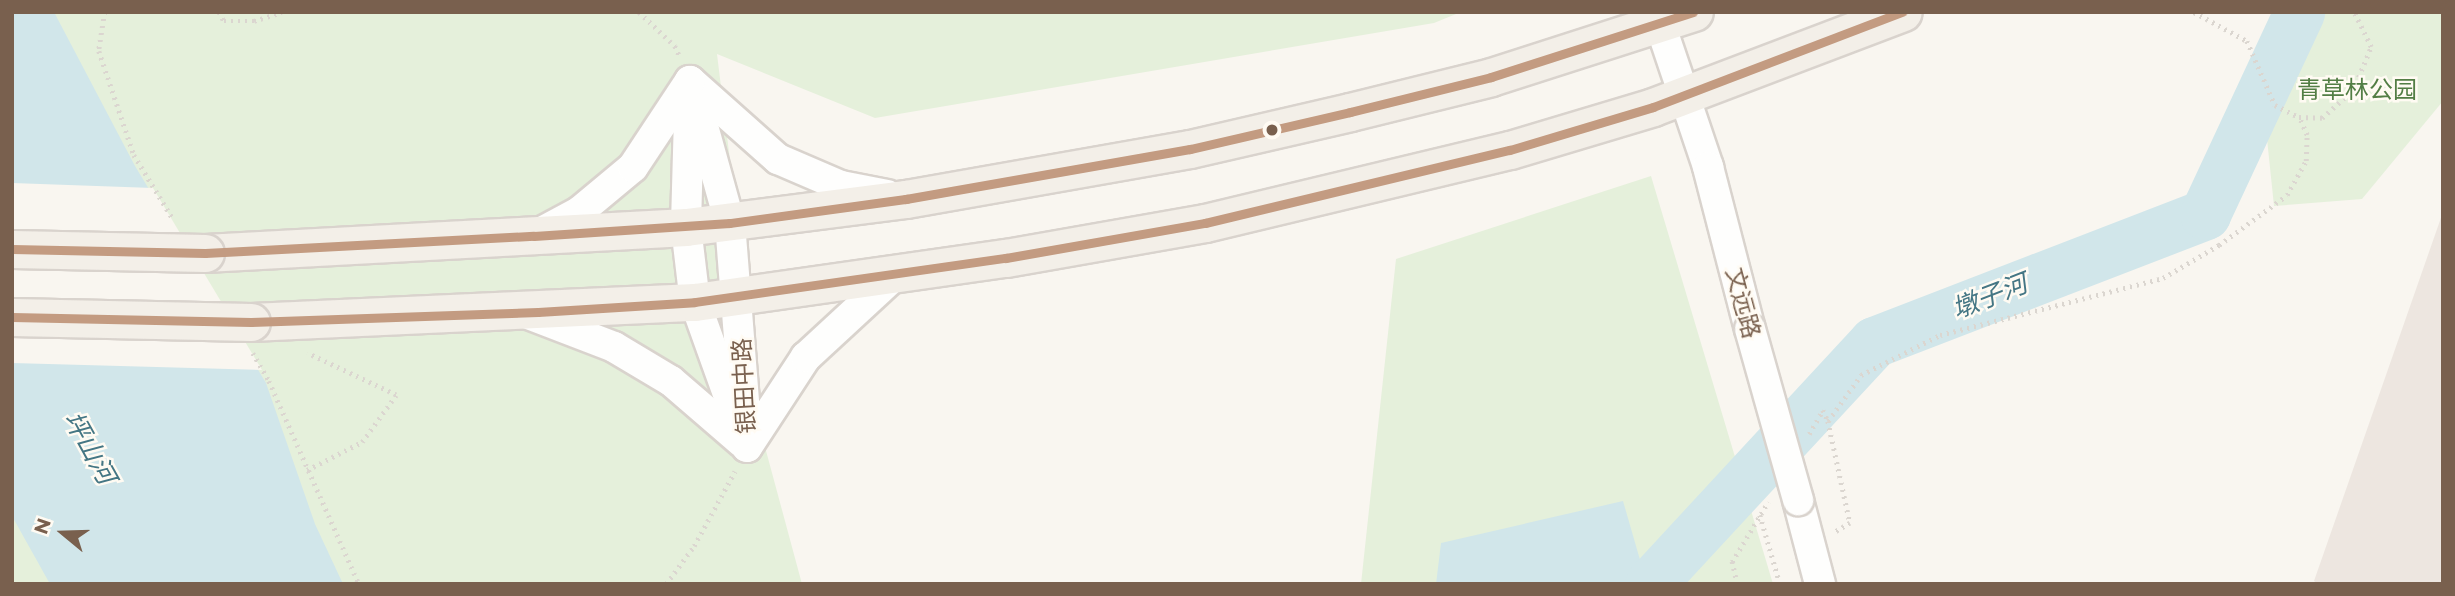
<!DOCTYPE html>
<meta charset="utf-8">
<style>
body{margin:0}
#map{position:relative;width:2455px;height:596px;overflow:hidden;background:#f9f6f0;font-family:Montserrat,"Noto Sans SC",sans-serif}
div>[style]{position:absolute}
[style*='--x']{left:calc(var(--x)*1px);top:calc(var(--y)*1px);width:calc(var(--w)*1px);rotate:calc(var(--a)*1deg)}
.industrial>*{inset:0;background:#ede6e0}
.green>*{inset:0;background:#e5f0db}
.water>*{inset:0;background:#d1e6ea}
.pier>*{inset:0;background:#f9f6f0}
.stream>*{height:9px;margin:-4.5px;padding:0 4.5px;transform-origin:4.5px;border-radius:4.5px;background:#d1e6ea}
.river>*{height:51px;margin:-25.5px;padding:0 25.5px;transform-origin:25.5px;border-radius:25.5px;background:#d1e6ea}
.path>*{height:4.5px;margin-top:-2.25px;transform-origin:0;background:repeating-linear-gradient(90deg,#dbd6d0 0 2px,transparent 0 7px)}
.roads{filter:drop-shadow(2px 0 #d9d3cd) drop-shadow(-2px 0 #d9d3cd) drop-shadow(0 2px #d9d3cd) drop-shadow(0 -2px #d9d3cd)}
.minor>*{height:30px;margin:-15px;padding:0 15px;transform-origin:15px;border-radius:15px;background:#fefefd}
.major>*{height:37px;margin:-18.5px;padding:0 18.5px;transform-origin:18.5px;border-radius:18.5px;background:#f3efe8}
.bridges{filter:drop-shadow(2px 0 #d9d3cd) drop-shadow(-2px 0 #d9d3cd) drop-shadow(0 2px #d9d3cd) drop-shadow(0 -2px #d9d3cd)}
.minor-bridge>*{height:30px;margin:-15px;padding:0 15px;transform-origin:15px;border-radius:15px;background:#fefefd}
.major-bridge>*{height:37px;margin:-18.5px;padding:0 18.5px;transform-origin:18.5px;border-radius:18.5px;background:#f3efe8}
.bus-1>*{height:9px;margin:-4.5px;padding:0 4.5px;transform-origin:4.5px;border-radius:4.5px;background:#c39b81}
.dots>*{width:19px;height:19px;translate:-50% -50%;box-sizing:border-box;border:4px solid #fffbf3;border-radius:50%}
span{translate:-50% -50%;white-space:nowrap;text-align:center;line-height:1.15;-webkit-text-stroke:5px #fffbf3;paint-order:stroke}
.park-label{font-size:24px;color:#537e45}
.street-label{font-size:24px;color:#79604e}
.water-label{font-size:26px;color:#447684;font-style:italic}
.frame{position:absolute;inset:0;border:14px solid #79604e;pointer-events:none}
.north{position:absolute;left:28px;top:498px;width:70px;height:70px;-webkit-text-stroke:5px #fffbf3;paint-order:stroke;rotate:289deg;font-size:19px;font-weight:700;line-height:28px;text-align:center;color:#79604e}
.north::after{content:'';display:block;margin:auto;width:24px;height:32px;background:#79604e;clip-path:polygon(50% 0,100% 100%,50% 72%,0 100%)}
</style>
<div id="map">
<div class="industrial">
<i style="clip-path:polygon(2443px 212px,2443px 584px,2318px 584px,2314px 581px)"></i>
</div>
<div class="green">
<i style="clip-path:polygon(12px 12px,1461px 12px,1434px 23px,875px 118px,717px 54px,765px 447px,802px 584px,12px 584px)"></i>
<i style="clip-path:polygon(2316px 12px,2443px 12px,2443px 101px,2362px 199px,2274px 206px,2264px 110px)"></i>
<i style="clip-path:polygon(1651px 176px,1773px 584px,1361px 584px,1396px 259px)"></i>
</div>
<div class="water">
<i style="clip-path:polygon(12px 12px,54px 12px,135px 166px,266px 383px,315px 524px,343px 584px,50px 584px,12px 516px)"></i>
<i style="clip-path:polygon(1623px 501px,1647px 584px,1436px 584px,1441px 543px)"></i>
</div>
<div class="pier">
<i style="clip-path:polygon(12px 183px,153px 188px,262px 370px,12px 363px)"></i>
</div>
<div class="stream">
<i style="--x:1669;--y:563;--w:23;--a:65"></i>
</div>
<div class="river">
<i style="--x:1650;--y:584;--w:330;--a:-47.2"></i>
<i style="--x:1874;--y:342;--w:355;--a:-21.1"></i>
<i style="--x:2205;--y:214;--w:223;--a:-65"></i>
</div>
<div class="path">
<i style="--x:105;--y:12;--w:39;--a:99"></i>
<i style="--x:99;--y:51;--w:110;--a:71.4"></i>
<i style="--x:134;--y:155;--w:75;--a:58.6"></i>
<i style="--x:219;--y:12;--w:10;--a:61"></i>
<i style="--x:224;--y:21;--w:30;--a:0"></i>
<i style="--x:254;--y:21;--w:29;--a:-18"></i>
<i style="--x:639;--y:12;--w:50;--a:43.4"></i>
<i style="--x:675;--y:46;--w:12;--a:66"></i>
<i style="--x:2194;--y:12;--w:60;--a:28.7"></i>
<i style="--x:2247;--y:41;--w:70;--a:66.4"></i>
<i style="--x:2275;--y:105;--w:27;--a:27"></i>
<i style="--x:2299;--y:117;--w:23;--a:2"></i>
<i style="--x:2322;--y:118;--w:42;--a:-42.1"></i>
<i style="--x:2353;--y:90;--w:47;--a:-67.3"></i>
<i style="--x:2371;--y:47;--w:39;--a:-116"></i>
<i style="--x:253;--y:353;--w:32;--a:60"></i>
<i style="--x:269;--y:381;--w:222;--a:66.1"></i>
<i style="--x:1828;--y:421;--w:104;--a:77.8"></i>
<i style="--x:1850;--y:523;--w:17;--a:149"></i>
<i style="--x:1809;--y:434;--w:28;--a:-60"></i>
<i style="--x:1823;--y:410;--w:12;--a:66"></i>
<i style="--x:1828;--y:421;--w:57;--a:-54.3"></i>
<i style="--x:1861;--y:375;--w:89;--a:-26.9"></i>
<i style="--x:1940;--y:335;--w:230;--a:-14.3"></i>
<i style="--x:2163;--y:278;--w:65;--a:-30.5"></i>
<i style="--x:2219;--y:245;--w:84;--a:-36.3"></i>
<i style="--x:2287;--y:195;--w:39;--a:-61"></i>
<i style="--x:2306;--y:161;--w:26;--a:-88"></i>
<i style="--x:2307;--y:135;--w:20;--a:-114"></i>
<i style="--x:307;--y:470;--w:62;--a:-27"></i>
<i style="--x:362;--y:442;--w:58;--a:-54.1"></i>
<i style="--x:396;--y:395;--w:98;--a:-154.7"></i>
<i style="--x:1760;--y:515;--w:72;--a:73.8"></i>
<i style="--x:666;--y:584;--w:47;--a:-53.6"></i>
<i style="--x:694;--y:546;--w:85;--a:-61.3"></i>
<i style="--x:1737;--y:584;--w:23;--a:-103"></i>
<i style="--x:1732;--y:562;--w:70;--a:-59"></i>
</div>
<div class="roads">
<div class="minor">
<i style="--x:1660;--y:24;--w:151;--a:71.4"></i>
<i style="--x:1708;--y:167;--w:167;--a:75.5"></i>
<i style="--x:690;--y:81;--w:146;--a:91.6"></i>
<i style="--x:686;--y:227;--w:76;--a:83.2"></i>
<i style="--x:695;--y:302;--w:154;--a:70.3"></i>
<i style="--x:690;--y:81;--w:118;--a:41.6"></i>
<i style="--x:778;--y:159;--w:69;--a:23.2"></i>
<i style="--x:841;--y:186;--w:47;--a:11.1"></i>
<i style="--x:698;--y:108;--w:119;--a:74.5"></i>
<i style="--x:730;--y:223;--w:192;--a:85.5"></i>
<i style="--x:538;--y:234;--w:47;--a:-28.2"></i>
<i style="--x:579;--y:212;--w:70;--a:-39.8"></i>
<i style="--x:633;--y:167;--w:103;--a:-56.5"></i>
<i style="--x:523;--y:312;--w:97;--a:21"></i>
<i style="--x:614;--y:347;--w:66;--a:30.8"></i>
<i style="--x:671;--y:381;--w:94;--a:40.7"></i>
<i style="--x:747;--y:447;--w:108;--a:-56.8"></i>
<i style="--x:806;--y:357;--w:121;--a:-42.7"></i>
<i style="--x:1798;--y:500;--w:87;--a:75.3"></i>
</div>
<div class="major">
<i style="--x:205;--y:253;--w:482;--a:-3.1"></i>
<i style="--x:686;--y:227;--w:222;--a:-7.3"></i>
<i style="--x:906;--y:199;--w:288;--a:-10"></i>
<i style="--x:1190;--y:149;--w:164;--a:-13"></i>
<i style="--x:1350;--y:112;--w:145;--a:-13.9"></i>
<i style="--x:1491;--y:77;--w:213;--a:-17.8"></i>
<i style="--x:251;--y:322;--w:444;--a:-2.6"></i>
<i style="--x:695;--y:302;--w:314;--a:-8.1"></i>
<i style="--x:1006;--y:258;--w:202;--a:-10"></i>
<i style="--x:1205;--y:223;--w:314;--a:-13.5"></i>
<i style="--x:1510;--y:150;--w:149;--a:-16.7"></i>
<i style="--x:1653;--y:107;--w:267;--a:-20.8"></i>
</div>
</div>
<div class="bridges">
<div class="minor-bridge">
<i style="--x:1750;--y:329;--w:178;--a:74.3"></i>
</div>
<div class="major-bridge">
<i style="--x:12;--y:249;--w:193;--a:1.2"></i>
<i style="--x:12;--y:317;--w:239;--a:1.2"></i>
</div>
</div>
<div class="bus-1">
<i style="--x:12;--y:249;--w:193;--a:1.2"></i>
<i style="--x:205;--y:253;--w:329;--a:-3"></i>
<i style="--x:534;--y:236;--w:196;--a:-3.8"></i>
<i style="--x:730;--y:223;--w:178;--a:-7.8"></i>
<i style="--x:906;--y:199;--w:288;--a:-10"></i>
<i style="--x:1190;--y:149;--w:164;--a:-13"></i>
<i style="--x:1350;--y:112;--w:145;--a:-13.9"></i>
<i style="--x:1491;--y:77;--w:212;--a:-17.8"></i>
<i style="--x:12;--y:317;--w:239;--a:1.2"></i>
<i style="--x:251;--y:322;--w:287;--a:-2"></i>
<i style="--x:538;--y:312;--w:157;--a:-3.6"></i>
<i style="--x:695;--y:302;--w:314;--a:-8.1"></i>
<i style="--x:1006;--y:258;--w:202;--a:-10"></i>
<i style="--x:1205;--y:223;--w:314;--a:-13.5"></i>
<i style="--x:1510;--y:150;--w:149;--a:-16.7"></i>
<i style="--x:1653;--y:107;--w:267;--a:-20.9"></i>
</div>
<div class="dots">
<i style="left:1272px;top:130px;background:#79604e"></i>
</div>
<div class="park-label">
<span style="left:2357px;top:90px">青草林公园</span>
</div>
<div class="street-label">
<span style="left:1743px;top:303px;rotate:75deg">文远路</span>
<span style="left:744px;top:386px;rotate:-93deg">银田中路</span>
</div>
<div class="water-label">
<span style="left:1990px;top:297px;rotate:-21deg">墩子河</span>
<span style="left:89px;top:448px;rotate:61deg">坪山河</span>
</div>
<div class="frame"></div>
<div class="north">N</div>
</div>
